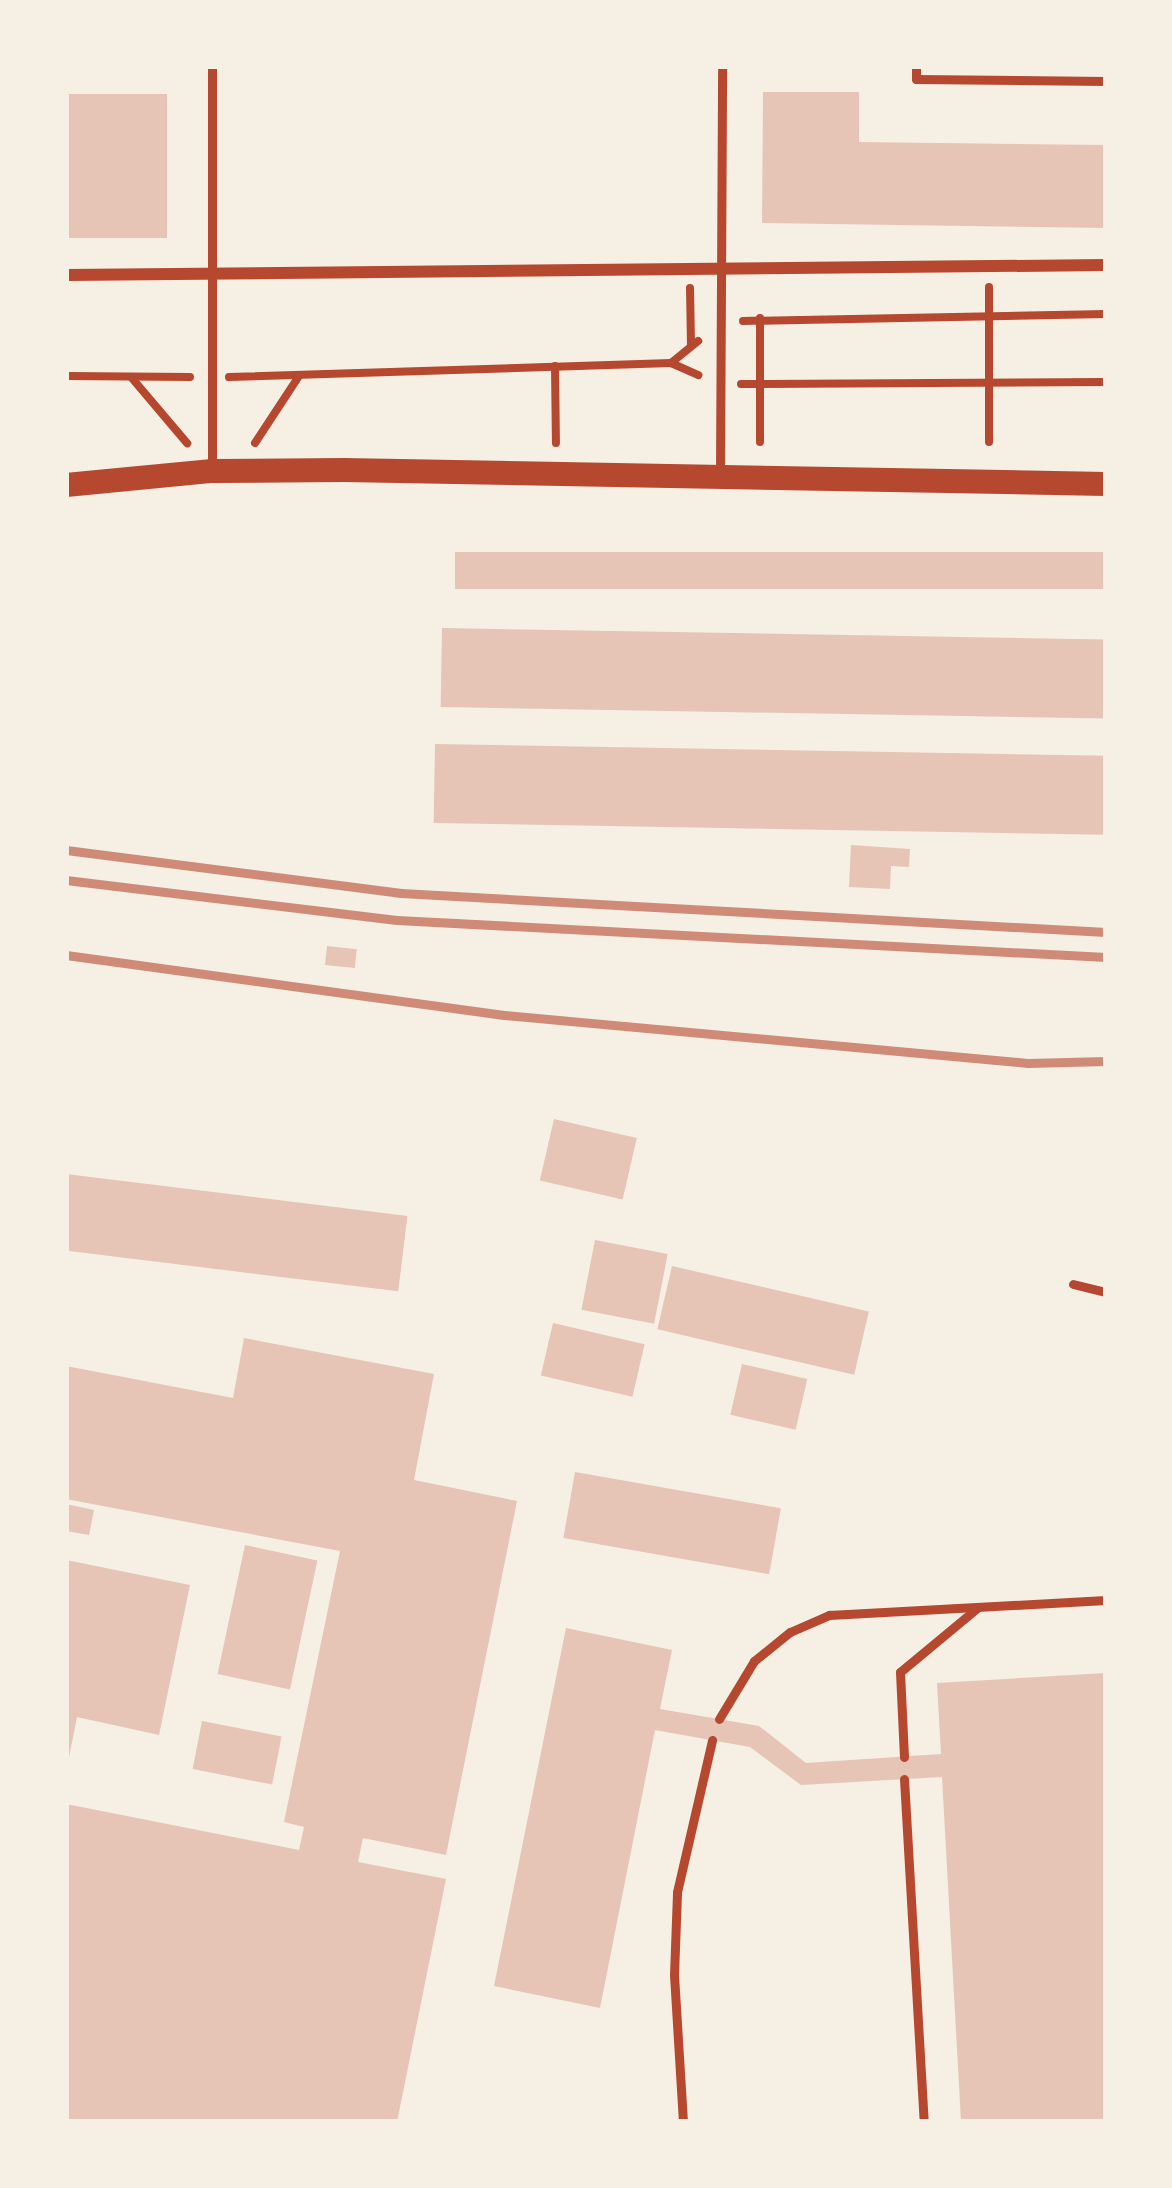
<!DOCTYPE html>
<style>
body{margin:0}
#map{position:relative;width:1172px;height:2188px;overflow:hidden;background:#f6efe4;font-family:"Work Sans",sans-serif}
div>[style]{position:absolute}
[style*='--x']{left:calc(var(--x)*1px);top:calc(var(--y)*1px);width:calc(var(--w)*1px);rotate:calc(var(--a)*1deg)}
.building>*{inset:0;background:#e6c5b7;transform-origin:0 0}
.path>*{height:8px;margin:-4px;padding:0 4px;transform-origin:4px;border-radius:4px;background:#b5482f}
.service>*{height:9px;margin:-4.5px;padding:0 4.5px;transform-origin:4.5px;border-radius:4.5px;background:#b5482f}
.minor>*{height:12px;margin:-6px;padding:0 6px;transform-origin:6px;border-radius:6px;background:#b5482f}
.secondary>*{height:24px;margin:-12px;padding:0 12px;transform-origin:12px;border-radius:12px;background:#b5482f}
.rail>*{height:9px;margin:-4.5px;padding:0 4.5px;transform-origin:4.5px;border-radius:4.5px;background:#cf8b77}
span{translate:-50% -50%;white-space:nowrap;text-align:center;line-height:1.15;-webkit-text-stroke:12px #f6efe4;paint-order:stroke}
.frame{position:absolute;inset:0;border:69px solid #f6efe4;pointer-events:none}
</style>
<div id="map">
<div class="building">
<i style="clip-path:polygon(763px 92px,859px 92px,859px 142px,1106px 145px,1106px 228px,762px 223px)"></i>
<i style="left:69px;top:94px;width:98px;height:144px"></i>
<i style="left:455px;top:552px;width:651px;height:37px"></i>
<i style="left:442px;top:628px;width:664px;height:79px;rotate:1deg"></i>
<i style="left:435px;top:744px;width:671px;height:79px;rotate:1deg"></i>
<i style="clip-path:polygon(851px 845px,910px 849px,909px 867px,891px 866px,890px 889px,849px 887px)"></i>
<i style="left:327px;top:946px;width:30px;height:19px;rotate:6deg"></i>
<i style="left:554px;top:1119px;width:85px;height:63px;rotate:13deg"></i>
<i style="left:66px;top:1174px;width:344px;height:76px;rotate:7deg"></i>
<i style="left:595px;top:1240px;width:74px;height:71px;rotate:11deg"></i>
<i style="left:672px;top:1266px;width:202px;height:65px;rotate:13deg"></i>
<i style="left:553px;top:1323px;width:94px;height:54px;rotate:13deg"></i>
<i style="clip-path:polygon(244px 1338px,434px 1374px,414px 1480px,517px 1501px,446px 1855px,363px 1838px,358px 1862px,446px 1879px,397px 2122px,66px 2122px,66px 1804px,299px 1850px,304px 1827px,284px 1822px,340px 1551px,66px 1499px,66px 1366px,233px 1398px)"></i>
<i style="left:742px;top:1364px;width:67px;height:52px;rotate:13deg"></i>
<i style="left:575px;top:1472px;width:209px;height:67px;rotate:10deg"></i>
<i style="clip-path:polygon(66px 1504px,94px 1510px,89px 1535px,66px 1531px)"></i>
<i style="left:245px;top:1545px;width:74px;height:132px;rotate:12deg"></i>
<i style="clip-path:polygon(66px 1560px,190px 1585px,159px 1735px,77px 1717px,68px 1762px)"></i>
<i style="clip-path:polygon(566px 1628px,672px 1650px,660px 1709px,759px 1726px,806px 1763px,941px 1754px,937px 1683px,1106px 1673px,1106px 2122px,961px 2122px,942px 1777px,801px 1785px,750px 1747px,655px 1730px,600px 2008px,494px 1986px)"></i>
<i style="left:202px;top:1721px;width:81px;height:49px;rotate:11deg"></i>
</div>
<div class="path">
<i style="--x:690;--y:288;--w:57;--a:89"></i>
<i style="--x:743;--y:321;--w:363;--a:-1.1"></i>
<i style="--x:671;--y:363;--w:35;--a:-39"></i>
<i style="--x:555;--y:366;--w:77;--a:89.3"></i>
<i style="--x:66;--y:376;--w:124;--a:0.5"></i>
<i style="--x:131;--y:377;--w:87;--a:49.7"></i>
<i style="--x:229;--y:377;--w:442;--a:-1.8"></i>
<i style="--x:671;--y:363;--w:30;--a:24"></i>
<i style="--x:741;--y:384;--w:365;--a:-0.3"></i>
<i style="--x:760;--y:442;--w:124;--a:-90"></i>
<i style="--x:989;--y:442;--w:155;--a:-90"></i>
<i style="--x:255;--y:443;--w:80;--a:-56.7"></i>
</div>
<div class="service">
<i style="--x:916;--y:66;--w:13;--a:90"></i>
<i style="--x:916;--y:79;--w:190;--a:0.6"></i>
<i style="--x:212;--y:466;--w:400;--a:-90"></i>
<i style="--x:720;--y:473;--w:407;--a:-89.7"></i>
<i style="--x:1073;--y:1284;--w:34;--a:14"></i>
<i style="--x:719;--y:1719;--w:68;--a:-58.9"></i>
<i style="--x:754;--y:1661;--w:46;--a:-38.9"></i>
<i style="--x:790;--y:1632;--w:43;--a:-23.6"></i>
<i style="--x:829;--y:1615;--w:277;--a:-3.1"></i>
<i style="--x:904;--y:1757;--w:85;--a:-92.7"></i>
<i style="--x:900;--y:1672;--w:100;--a:-39.7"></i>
<i style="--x:904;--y:1779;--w:344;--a:86.7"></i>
<i style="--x:683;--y:2122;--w:147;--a:-93.5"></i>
<i style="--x:674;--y:1975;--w:83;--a:-87.9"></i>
<i style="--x:677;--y:1892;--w:156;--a:-77"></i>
</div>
<div class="minor">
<i style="--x:66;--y:275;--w:1040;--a:-0.55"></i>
</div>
<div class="secondary">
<i style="--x:66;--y:485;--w:147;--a:-5.5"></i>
<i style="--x:212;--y:471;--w:132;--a:-0.4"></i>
<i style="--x:344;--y:470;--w:762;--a:1.05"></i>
</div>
<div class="rail">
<i style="--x:66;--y:850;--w:338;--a:7.3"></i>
<i style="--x:401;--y:893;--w:706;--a:3.17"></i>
<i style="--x:66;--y:880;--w:333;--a:6.9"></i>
<i style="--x:397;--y:920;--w:710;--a:2.99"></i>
<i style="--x:66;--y:955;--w:442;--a:7.8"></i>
<i style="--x:504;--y:1015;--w:526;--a:5.23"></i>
<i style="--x:1028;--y:1063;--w:78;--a:-1.5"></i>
</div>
<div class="frame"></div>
</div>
